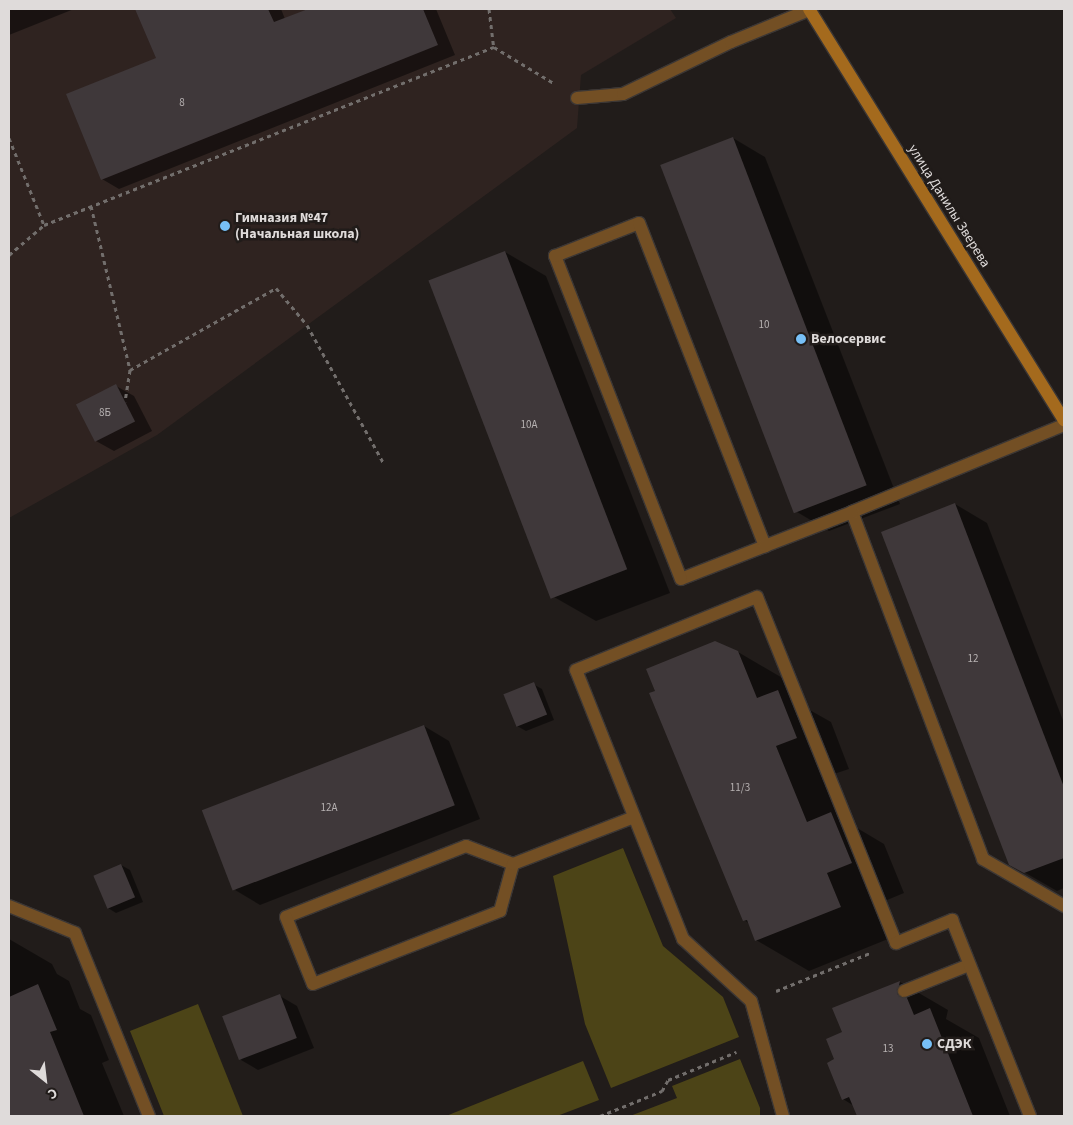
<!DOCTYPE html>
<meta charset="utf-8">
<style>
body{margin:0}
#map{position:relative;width:1073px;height:1125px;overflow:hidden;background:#211c1a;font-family:"Source Sans 3",sans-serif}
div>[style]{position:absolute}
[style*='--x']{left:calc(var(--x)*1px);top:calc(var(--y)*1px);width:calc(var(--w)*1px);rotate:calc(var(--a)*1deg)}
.built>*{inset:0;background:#2f2320}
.green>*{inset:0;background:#4c4417}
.shadow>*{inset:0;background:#0007}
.building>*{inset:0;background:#3f383a;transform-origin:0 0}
.path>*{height:3px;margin-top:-1.5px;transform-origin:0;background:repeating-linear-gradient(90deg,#726e6c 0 4px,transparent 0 8px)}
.roads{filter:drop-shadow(1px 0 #3c3735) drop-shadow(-1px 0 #3c3735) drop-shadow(0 1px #3c3735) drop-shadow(0 -1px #3c3735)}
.lane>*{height:12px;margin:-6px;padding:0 6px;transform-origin:6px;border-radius:6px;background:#734f24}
.secondary>*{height:12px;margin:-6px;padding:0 6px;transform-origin:6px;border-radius:6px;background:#a46a1d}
.dots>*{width:14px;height:14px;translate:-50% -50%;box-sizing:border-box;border:2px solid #211c1a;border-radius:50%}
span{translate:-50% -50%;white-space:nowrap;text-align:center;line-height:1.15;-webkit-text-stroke:5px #211c1a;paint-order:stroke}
.number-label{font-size:11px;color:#b7b2b2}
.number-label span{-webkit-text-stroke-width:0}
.street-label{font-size:14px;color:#dfdbda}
.poi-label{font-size:14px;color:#dfdbda;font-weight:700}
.left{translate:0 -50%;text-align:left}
.frame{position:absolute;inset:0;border:10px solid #dfdbda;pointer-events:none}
.north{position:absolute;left:20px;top:1055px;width:50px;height:50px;-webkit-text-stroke:4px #211c1a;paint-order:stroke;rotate:151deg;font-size:14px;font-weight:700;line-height:20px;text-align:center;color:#dfdbda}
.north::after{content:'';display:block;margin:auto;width:18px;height:22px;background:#dfdbda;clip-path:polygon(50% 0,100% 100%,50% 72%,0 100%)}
</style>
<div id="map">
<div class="built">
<i style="clip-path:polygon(9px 9px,670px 9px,676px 18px,581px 75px,577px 128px,157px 435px,9px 518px)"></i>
</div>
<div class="green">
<i style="clip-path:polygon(623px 848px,663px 946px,723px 997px,739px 1037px,611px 1088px,585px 1024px,553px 876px)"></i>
<i style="clip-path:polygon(198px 1004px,243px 1116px,164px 1116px,130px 1031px)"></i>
<i style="clip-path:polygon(740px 1059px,760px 1108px,760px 1116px,630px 1116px,677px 1098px,672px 1086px)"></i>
<i style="clip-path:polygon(583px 1061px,599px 1100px,557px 1116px,446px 1116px)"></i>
</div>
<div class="shadow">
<i style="clip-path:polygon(9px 9px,74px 9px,9px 35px)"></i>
<i style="clip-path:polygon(137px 9px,281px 9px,285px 19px,312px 9px,436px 9px,455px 55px,119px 189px,102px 179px,158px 59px)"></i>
<i style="clip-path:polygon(733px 138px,765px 157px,900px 504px,829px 531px,797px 512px)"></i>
<i style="clip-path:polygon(505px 252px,546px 276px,670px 593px,596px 621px,554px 597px)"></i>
<i style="clip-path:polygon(116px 386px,134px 396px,152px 431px,114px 451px,96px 441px)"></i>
<i style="clip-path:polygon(955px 504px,987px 523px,1064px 723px,1064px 888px,1057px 891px,1010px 864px)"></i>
<i style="clip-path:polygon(738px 652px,791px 683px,799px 704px,831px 722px,849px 769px,828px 776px,847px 822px,884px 844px,904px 893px,880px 903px,893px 937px,809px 971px,756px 940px,750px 924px,744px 920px)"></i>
<i style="clip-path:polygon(533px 684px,542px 689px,554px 720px,526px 731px,517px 726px)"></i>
<i style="clip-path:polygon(424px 726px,449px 741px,480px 819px,260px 905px,235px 890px)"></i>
<i style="clip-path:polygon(121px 865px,130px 870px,143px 902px,116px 913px,108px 908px)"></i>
<i style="clip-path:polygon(9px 939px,52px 964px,57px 974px,69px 981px,80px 1009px,91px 1015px,109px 1060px,102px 1063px,124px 1116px,9px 1116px)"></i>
<i style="clip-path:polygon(900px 982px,948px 1010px,946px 1019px,979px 1038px,1010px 1116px,858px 1116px,854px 1106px,843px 1099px,836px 1060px,844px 1033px,834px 1009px)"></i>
<i style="clip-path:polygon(280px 996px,297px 1006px,314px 1048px,258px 1070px,241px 1060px)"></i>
</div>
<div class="building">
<i style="clip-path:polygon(135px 9px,268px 9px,274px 22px,308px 9px,423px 9px,438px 45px,101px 180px,66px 94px,156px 58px)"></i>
<i style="left:733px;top:137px;width:373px;height:78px;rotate:69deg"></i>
<i style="left:505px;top:251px;width:341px;height:82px;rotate:69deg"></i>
<i style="left:116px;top:384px;width:42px;height:45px;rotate:63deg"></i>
<i style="clip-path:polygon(955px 503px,1064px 787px,1064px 858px,1024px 873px,1009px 865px,881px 532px)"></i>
<i style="clip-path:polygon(715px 641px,738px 651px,757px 698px,778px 690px,797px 738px,776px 746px,807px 822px,831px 812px,852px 863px,827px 873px,841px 907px,755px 941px,747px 920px,743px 921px,649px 693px,655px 691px,646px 669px)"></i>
<i style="left:534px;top:682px;width:35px;height:33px;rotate:68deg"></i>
<i style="left:424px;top:725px;width:86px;height:238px;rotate:69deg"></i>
<i style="left:121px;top:864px;width:36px;height:30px;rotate:67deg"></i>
<i style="clip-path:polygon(900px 981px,897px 994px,907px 998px,914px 1015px,930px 1008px,973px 1116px,857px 1116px,849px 1097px,842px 1100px,827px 1063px,834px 1059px,826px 1039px,842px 1032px,832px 1008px)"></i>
<i style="clip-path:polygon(38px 984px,57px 1030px,50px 1032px,84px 1116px,9px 1116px,9px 997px)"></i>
<i style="left:280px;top:994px;width:47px;height:62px;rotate:69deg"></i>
</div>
<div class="path">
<i style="--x:489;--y:9;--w:38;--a:83"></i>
<i style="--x:9;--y:138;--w:94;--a:68.1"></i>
<i style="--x:44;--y:225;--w:484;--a:-21.6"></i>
<i style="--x:494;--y:47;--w:71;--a:31.2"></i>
<i style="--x:91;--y:206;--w:169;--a:76.6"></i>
<i style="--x:130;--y:370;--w:32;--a:99"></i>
<i style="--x:9;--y:255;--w:46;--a:-40.6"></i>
<i style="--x:130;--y:370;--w:167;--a:-29.3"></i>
<i style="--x:276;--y:288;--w:48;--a:50"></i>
<i style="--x:307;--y:325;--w:159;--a:61"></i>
<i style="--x:776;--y:991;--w:101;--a:-22"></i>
<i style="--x:600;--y:1116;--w:67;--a:-22"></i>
<i style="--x:662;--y:1091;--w:13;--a:-61"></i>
<i style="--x:668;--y:1080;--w:74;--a:-22.4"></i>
</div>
<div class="roads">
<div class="lane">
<i style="--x:577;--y:98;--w:46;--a:-5"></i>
<i style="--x:623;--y:94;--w:120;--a:-25.7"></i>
<i style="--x:731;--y:42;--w:84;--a:-22.3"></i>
<i style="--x:1064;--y:425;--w:229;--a:157.7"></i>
<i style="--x:852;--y:512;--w:371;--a:69.3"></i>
<i style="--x:983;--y:859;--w:94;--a:30.1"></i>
<i style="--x:765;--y:546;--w:90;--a:158.6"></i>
<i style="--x:681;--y:579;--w:347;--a:-111.3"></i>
<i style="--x:555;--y:256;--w:90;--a:-21.4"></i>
<i style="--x:639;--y:223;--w:347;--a:68.7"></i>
<i style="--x:765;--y:546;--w:93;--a:-21.3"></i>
<i style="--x:513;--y:864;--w:50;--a:-159"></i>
<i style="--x:466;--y:846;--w:193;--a:158.5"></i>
<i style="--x:286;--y:917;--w:72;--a:68.1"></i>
<i style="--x:313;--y:984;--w:201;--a:-21.3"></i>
<i style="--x:500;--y:911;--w:49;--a:-74.5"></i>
<i style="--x:513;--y:864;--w:130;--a:-21.2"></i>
<i style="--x:9;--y:906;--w:71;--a:22.2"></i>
<i style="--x:75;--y:933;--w:197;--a:68"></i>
<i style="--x:904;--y:991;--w:70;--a:-21.8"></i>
<i style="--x:783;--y:1116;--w:119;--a:-105.5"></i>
<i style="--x:751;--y:1001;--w:92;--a:-137.6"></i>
<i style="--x:683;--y:939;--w:289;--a:-111.7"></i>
<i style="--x:576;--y:670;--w:195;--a:-22"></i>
<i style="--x:757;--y:597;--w:373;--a:68.1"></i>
<i style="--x:896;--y:943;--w:61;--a:-22.3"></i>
<i style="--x:952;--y:920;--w:211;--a:68.3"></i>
</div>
<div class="secondary">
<i style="--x:809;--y:9;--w:484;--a:58.2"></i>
</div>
</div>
<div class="dots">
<i style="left:225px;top:226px;background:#77c0f7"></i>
<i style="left:801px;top:339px;background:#77c0f7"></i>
<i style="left:927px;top:1044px;background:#77c0f7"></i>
</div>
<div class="number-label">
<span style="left:182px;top:103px">8</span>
<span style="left:764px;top:325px">10</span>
<span style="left:105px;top:413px">8Б</span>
<span style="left:529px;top:425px">10А</span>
<span style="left:973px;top:659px">12</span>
<span style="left:740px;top:788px">11/3</span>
<span style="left:329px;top:808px">12А</span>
<span style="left:888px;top:1049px">13</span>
</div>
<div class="street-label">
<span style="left:949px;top:206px;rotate:58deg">улица Данилы Зверева</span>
</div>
<div class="poi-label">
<span class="left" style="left:235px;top:226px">Гимназия №47<br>(Начальная школа)</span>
<span class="left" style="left:811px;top:339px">Велосервис</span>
<span class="left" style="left:937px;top:1044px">СДЭК</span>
</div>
<div class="frame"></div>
<div class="north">С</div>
</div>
